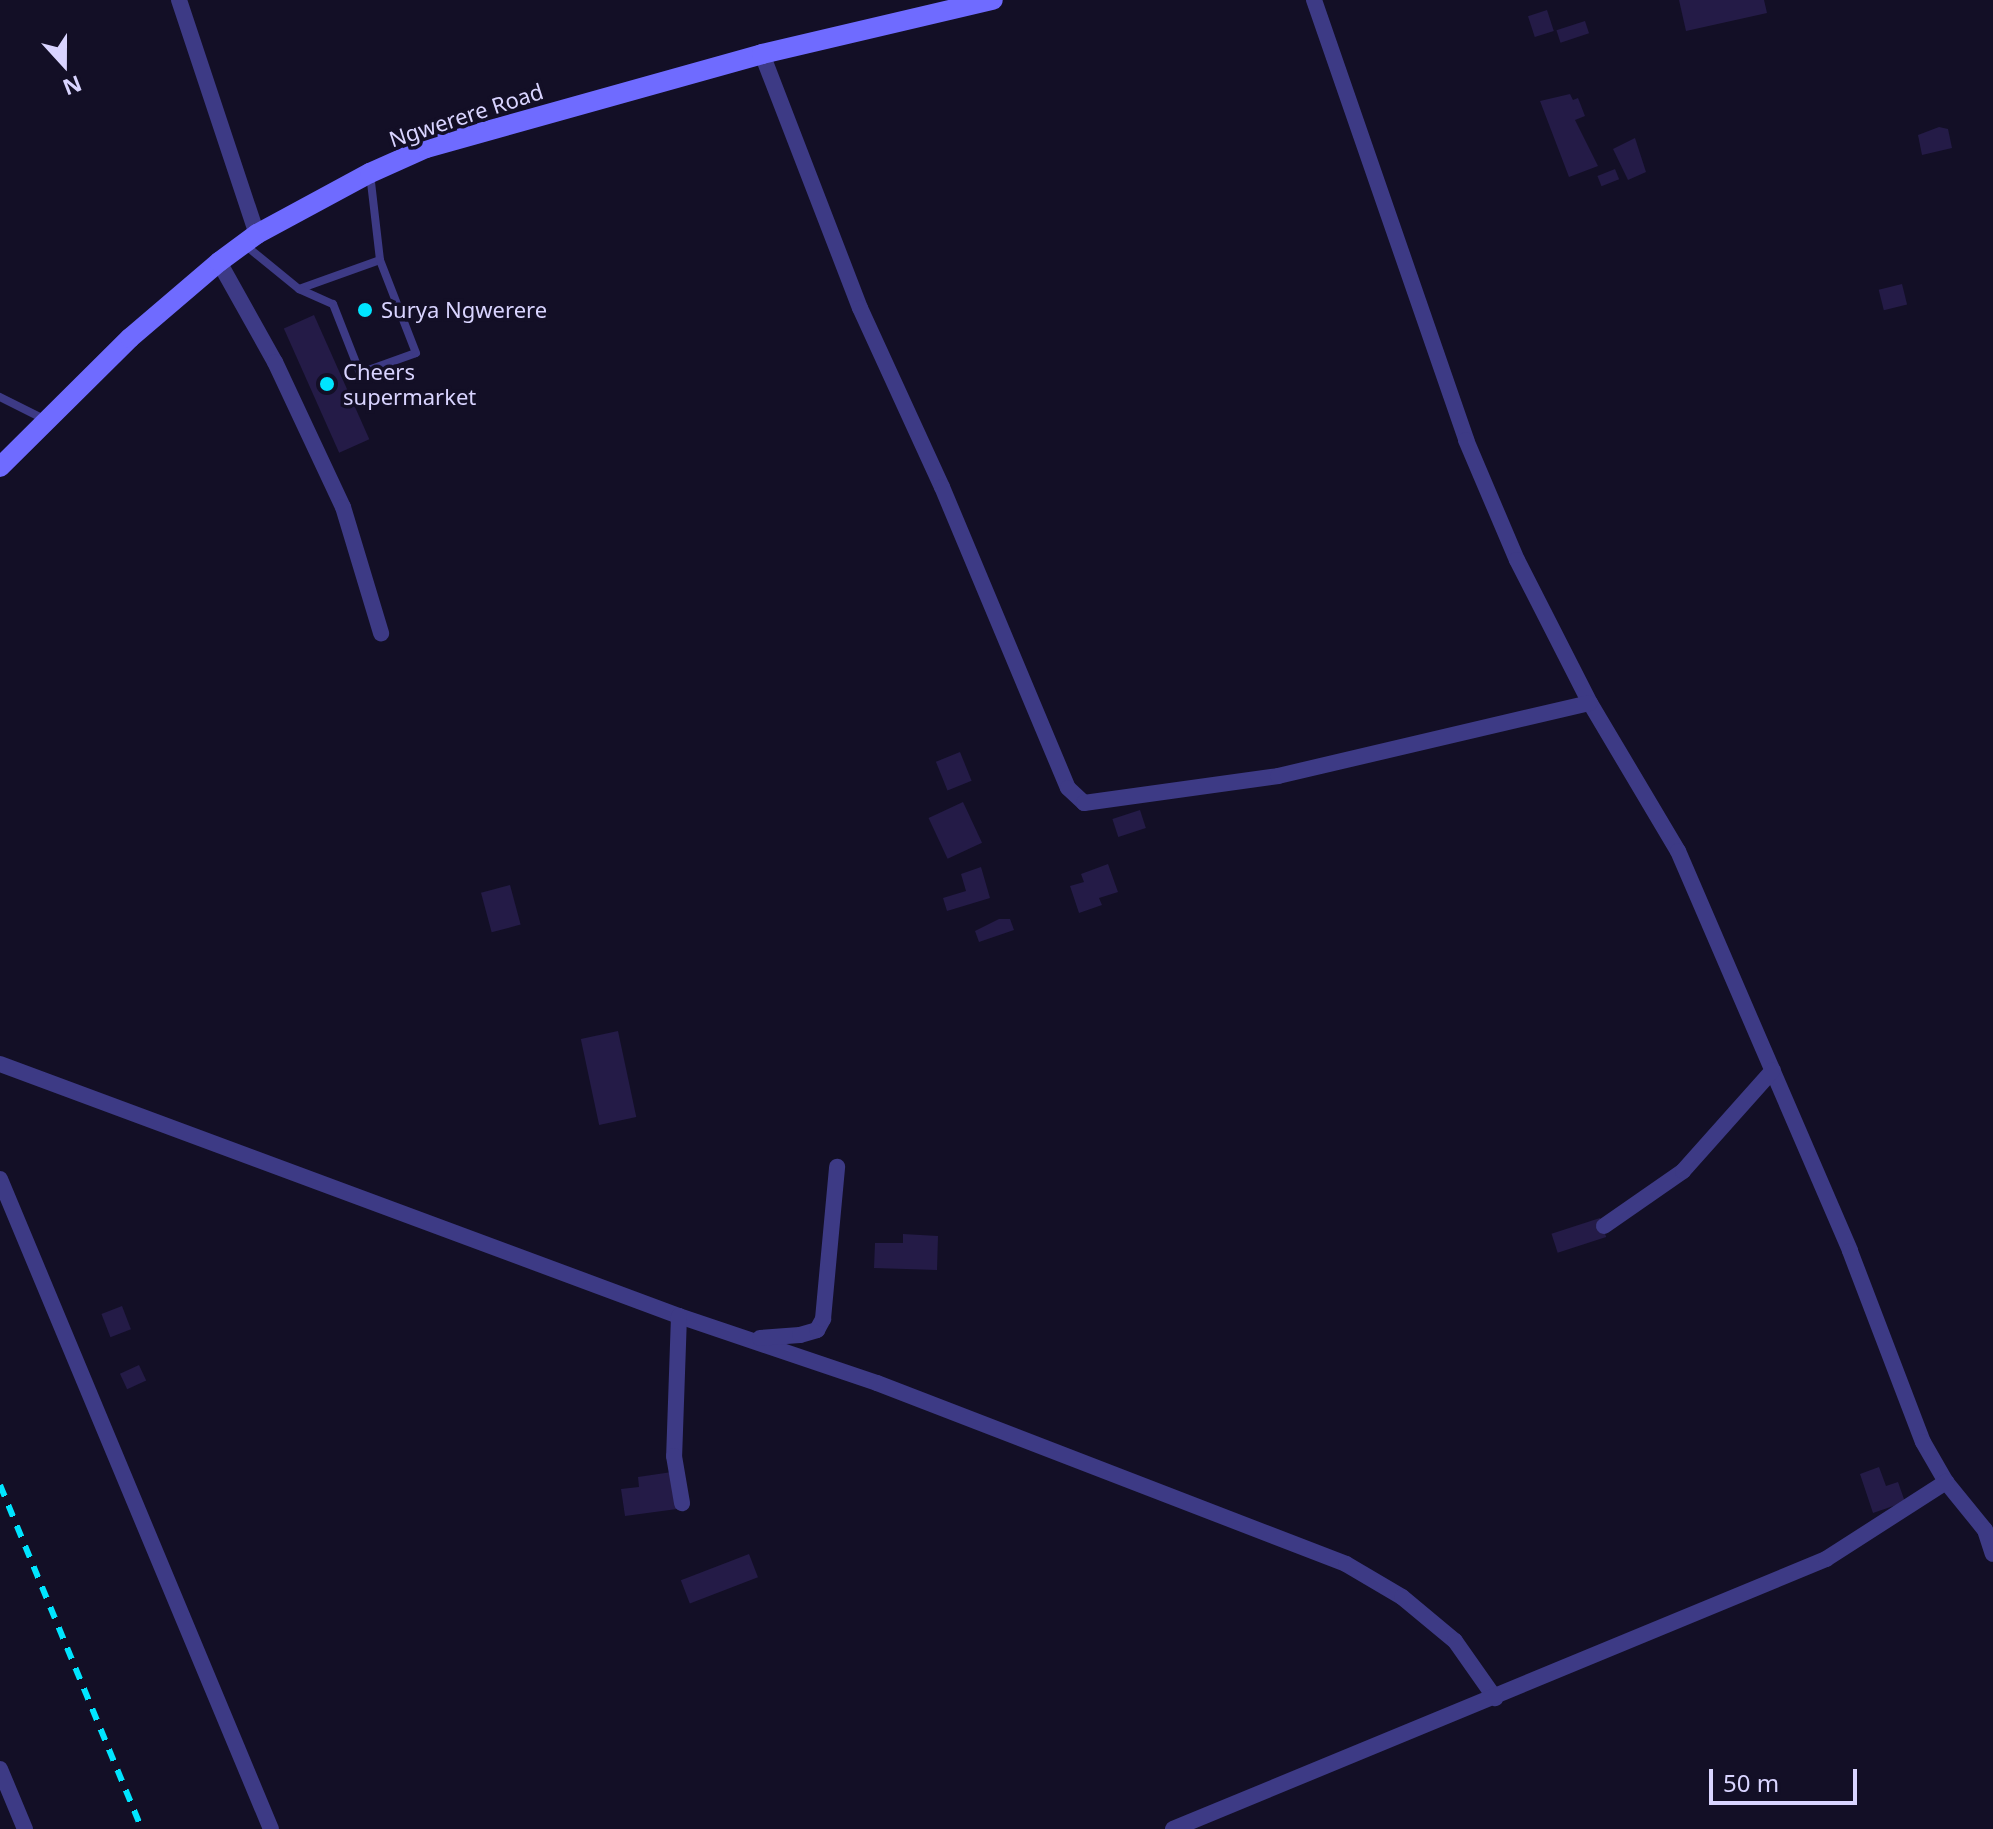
<!DOCTYPE html>
<style>
body{margin:0}
#map{position:relative;width:1993px;height:1829px;overflow:hidden;background:#130f26;font-family:"Noto Sans",sans-serif}
div>[style]{position:absolute}
[style*='--x']{left:calc(var(--x)*1px);top:calc(var(--y)*1px);width:calc(var(--w)*1px);rotate:calc(var(--a)*1deg)}
.building>*{inset:0;background:#241b47;transform-origin:0 0}
.service>*{height:8px;margin:-4px;padding:0 4px;transform-origin:4px;border-radius:4px;background:#3d3a85}
.minor>*{height:16px;margin:-8px;padding:0 8px;transform-origin:8px;border-radius:8px;background:#3d3a85}
.secondary>*{height:20px;margin:-10px;padding:0 10px;transform-origin:10px;border-radius:10px;background:#6f6bff}
.rail>*{height:6px;margin-top:-3px;transform-origin:0;background:repeating-linear-gradient(90deg,#00e5ff 0 12px,transparent 0 22px)}
.dots>*{width:22px;height:22px;translate:-50% -50%;box-sizing:border-box;border:4px solid #130f26;border-radius:50%}
span{translate:-50% -50%;white-space:nowrap;text-align:center;line-height:1.15;-webkit-text-stroke:7px #130f26;paint-order:stroke}
.street-label{font-size:22px;color:#d9d4ff}
.poi-label{font-size:22px;color:#d9d4ff}
.left{translate:0 -50%;text-align:left}
.north{position:absolute;left:24px;top:24px;width:80px;height:80px;-webkit-text-stroke:6px #130f26;paint-order:stroke;rotate:159deg;font-size:22px;font-weight:700;line-height:32px;text-align:center;color:#d9d4ff}
.north::after{content:'';display:block;margin:auto;width:28px;height:36px;background:#d9d4ff;clip-path:polygon(50% 0,100% 100%,50% 72%,0 100%)}
.scale{position:absolute;left:1709px;top:1769px;width:148px;height:36px;box-sizing:border-box;border:4px solid #d9d4ff;border-top:0;padding-left:10px;font-size:24px;line-height:28px;white-space:nowrap;color:#d9d4ff;-webkit-text-stroke:6px #130f26;paint-order:stroke}
</style>
<div id="map">
<div class="building">
<i style="clip-path:polygon(1679px 0,1764px 0,1767px 13px,1686px 31px)"></i>
<i style="left:1547px;top:10px;width:22px;height:20px;rotate:72deg"></i>
<i style="left:1585px;top:21px;width:13px;height:30px;rotate:72deg"></i>
<i style="clip-path:polygon(1570px 94px,1573px 100px,1578px 98px,1585px 116px,1575px 120px,1598px 166px,1569px 177px,1540px 101px)"></i>
<i style="clip-path:polygon(1939px 127px,1948px 129px,1952px 148px,1922px 155px,1918px 135px)"></i>
<i style="clip-path:polygon(1635px 138px,1646px 172px,1628px 180px,1613px 149px)"></i>
<i style="left:1615px;top:169px;width:11px;height:19px;rotate:68deg"></i>
<i style="left:1902px;top:284px;width:21px;height:24px;rotate:76deg"></i>
<i style="left:314px;top:315px;width:136px;height:33px;rotate:66deg"></i>
<i style="left:960px;top:752px;width:31px;height:26px;rotate:68deg"></i>
<i style="left:963px;top:802px;width:45px;height:38px;rotate:65deg"></i>
<i style="left:1140px;top:810px;width:19px;height:29px;rotate:72deg"></i>
<i style="clip-path:polygon(1108px 864px,1118px 892px,1099px 898px,1102px 905px,1079px 913px,1070px 886px,1084px 882px,1081px 874px)"></i>
<i style="clip-path:polygon(981px 867px,990px 898px,947px 911px,943px 898px,966px 891px,961px 874px)"></i>
<i style="left:510px;top:885px;width:41px;height:30px;rotate:75deg"></i>
<i style="clip-path:polygon(999px 919px,1010px 919px,1014px 930px,979px 942px,975px 931px)"></i>
<i style="left:618px;top:1031px;width:88px;height:38px;rotate:78deg"></i>
<i style="left:1600px;top:1218px;width:20px;height:51px;rotate:72deg"></i>
<i style="clip-path:polygon(903px 1234px,938px 1236px,937px 1270px,874px 1268px,875px 1243px,903px 1243px)"></i>
<i style="left:122px;top:1306px;width:25px;height:22px;rotate:69deg"></i>
<i style="left:139px;top:1365px;width:17px;height:21px;rotate:65deg"></i>
<i style="clip-path:polygon(1879px 1467px,1886px 1486px,1898px 1482px,1905px 1502px,1873px 1513px,1860px 1474px)"></i>
<i style="clip-path:polygon(672px 1472px,677px 1509px,625px 1516px,621px 1489px,639px 1487px,638px 1477px)"></i>
<i style="left:749px;top:1554px;width:25px;height:73px;rotate:69deg"></i>
</div>
<div class="service">
<i style="--x:245;--y:245;--w:70;--a:39.2"></i>
<i style="--x:299;--y:289;--w:86;--a:-19.7"></i>
<i style="--x:380;--y:260;--w:87;--a:-96.6"></i>
<i style="--x:299;--y:289;--w:37;--a:24"></i>
<i style="--x:333;--y:304;--w:74;--a:68.6"></i>
<i style="--x:360;--y:373;--w:59;--a:-19.7"></i>
<i style="--x:416;--y:353;--w:100;--a:-111.2"></i>
<i style="--x:0;--y:397;--w:51;--a:26.6"></i>
</div>
<div class="minor">
<i style="--x:179;--y:0;--w:247;--a:71.6"></i>
<i style="--x:1314;--y:0;--w:466;--a:70.9"></i>
<i style="--x:1466;--y:440;--w:130;--a:67"></i>
<i style="--x:1517;--y:560;--w:161;--a:63"></i>
<i style="--x:1590;--y:703;--w:172;--a:59.3"></i>
<i style="--x:1678;--y:851;--w:435;--a:66.7"></i>
<i style="--x:1850;--y:1251;--w:204;--a:69.1"></i>
<i style="--x:1923;--y:1442;--w:46;--a:60.1"></i>
<i style="--x:1946;--y:1482;--w:62;--a:50.9"></i>
<i style="--x:1985;--y:1530;--w:25;--a:72"></i>
<i style="--x:762;--y:54;--w:272;--a:68.9"></i>
<i style="--x:860;--y:308;--w:197;--a:65.4"></i>
<i style="--x:942;--y:487;--w:326;--a:67.3"></i>
<i style="--x:1068;--y:788;--w:22;--a:43"></i>
<i style="--x:1084;--y:803;--w:196;--a:-7.9"></i>
<i style="--x:1278;--y:776;--w:320;--a:-13.2"></i>
<i style="--x:219;--y:262;--w:115;--a:60.8"></i>
<i style="--x:275;--y:362;--w:160;--a:64.9"></i>
<i style="--x:343;--y:507;--w:132;--a:73.2"></i>
<i style="--x:0;--y:1064;--w:724;--a:20.36"></i>
<i style="--x:679;--y:1316;--w:209;--a:18.7"></i>
<i style="--x:877;--y:1383;--w:503;--a:21.1"></i>
<i style="--x:1346;--y:1564;--w:65;--a:30.5"></i>
<i style="--x:1402;--y:1597;--w:69;--a:39.7"></i>
<i style="--x:1455;--y:1641;--w:70;--a:54.9"></i>
<i style="--x:0;--y:1179;--w:704;--a:67.37"></i>
<i style="--x:1604;--y:1226;--w:96;--a:-34.8"></i>
<i style="--x:1683;--y:1171;--w:135;--a:-48.3"></i>
<i style="--x:679;--y:1316;--w:140;--a:92"></i>
<i style="--x:674;--y:1456;--w:48;--a:80.3"></i>
<i style="--x:760;--y:1338;--w:40;--a:-4.3"></i>
<i style="--x:800;--y:1335;--w:18;--a:-16"></i>
<i style="--x:817;--y:1330;--w:13;--a:-61"></i>
<i style="--x:823;--y:1319;--w:153;--a:-84.7"></i>
<i style="--x:0;--y:1769;--w:65;--a:67.4"></i>
<i style="--x:1173;--y:1829;--w:707;--a:-22.46"></i>
<i style="--x:1826;--y:1559;--w:143;--a:-32.7"></i>
</div>
<div class="secondary">
<i style="--x:0;--y:467;--w:183;--a:-44.8"></i>
<i style="--x:130;--y:338;--w:117;--a:-40.5"></i>
<i style="--x:219;--y:262;--w:47;--a:-36.4"></i>
<i style="--x:257;--y:234;--w:128;--a:-28.4"></i>
<i style="--x:370;--y:173;--w:61;--a:-24.1"></i>
<i style="--x:426;--y:148;--w:349;--a:-15.6"></i>
<i style="--x:762;--y:54;--w:237;--a:-13.2"></i>
</div>
<div class="rail">
<i style="--x:0;--y:1485;--w:372;--a:67.6"></i>
</div>
<div class="dots">
<i style="left:365px;top:310px;background:#00e5ff"></i>
<i style="left:327px;top:384px;background:#00e5ff"></i>
</div>
<div class="street-label">
<span style="left:466px;top:115px;rotate:-18deg">Ngwerere Road</span>
</div>
<div class="poi-label">
<span class="left" style="left:381px;top:310px">Surya Ngwerere</span>
<span class="left" style="left:343px;top:384px">Cheers<br>supermarket</span>
</div>
<div class="north">N</div>
<div class="scale">50 m</div>
</div>
